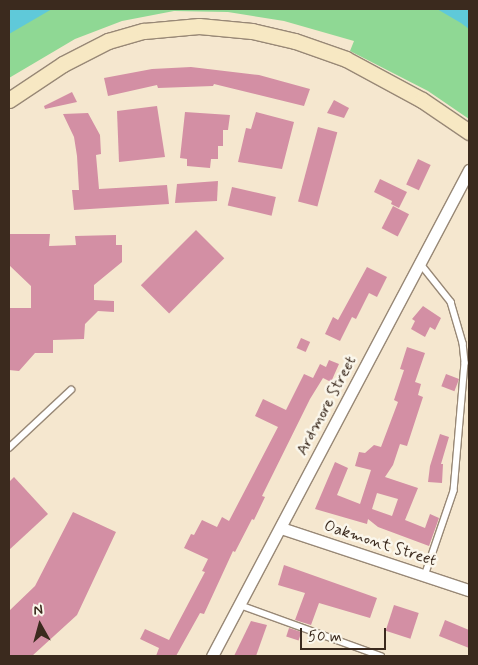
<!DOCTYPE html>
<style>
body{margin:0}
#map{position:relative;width:478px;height:665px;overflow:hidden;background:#f5e7cf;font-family:Mynerve,sans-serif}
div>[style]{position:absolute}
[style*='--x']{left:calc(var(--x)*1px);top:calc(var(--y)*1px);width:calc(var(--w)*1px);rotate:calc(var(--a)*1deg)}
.green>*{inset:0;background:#8fd894}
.water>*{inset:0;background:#5fc9d9}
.building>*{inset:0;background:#d38fa4;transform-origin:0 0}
.roads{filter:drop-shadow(1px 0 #988876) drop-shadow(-1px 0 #988876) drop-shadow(0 1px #988876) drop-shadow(0 -1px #988876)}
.service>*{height:5.5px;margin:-2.75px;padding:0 2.75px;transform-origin:2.75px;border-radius:2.75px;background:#fff}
.minor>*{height:11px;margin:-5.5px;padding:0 5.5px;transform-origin:5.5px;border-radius:5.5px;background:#fff}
.secondary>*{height:15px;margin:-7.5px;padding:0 7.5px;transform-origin:7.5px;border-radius:7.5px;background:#f7e8c3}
span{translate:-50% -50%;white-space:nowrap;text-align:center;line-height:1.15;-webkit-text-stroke:5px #fbf7ec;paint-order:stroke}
.street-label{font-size:16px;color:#3b2a1e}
.frame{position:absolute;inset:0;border:10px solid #3b2a1e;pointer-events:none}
.north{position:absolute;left:15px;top:600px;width:50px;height:50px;-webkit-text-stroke:4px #fbf7ec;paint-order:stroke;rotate:353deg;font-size:14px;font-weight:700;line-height:20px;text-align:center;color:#3b2a1e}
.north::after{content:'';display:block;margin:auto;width:18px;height:22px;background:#3b2a1e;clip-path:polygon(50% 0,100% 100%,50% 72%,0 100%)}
.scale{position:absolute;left:300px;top:628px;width:86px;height:22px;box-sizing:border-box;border:2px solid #3b2a1e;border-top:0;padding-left:6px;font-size:15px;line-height:18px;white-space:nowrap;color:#3b2a1e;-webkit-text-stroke:4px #fbf7ec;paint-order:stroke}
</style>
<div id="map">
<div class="green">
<i style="clip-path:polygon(9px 9px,469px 9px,469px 119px,428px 91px,350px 51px,354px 41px,284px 21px,228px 12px,174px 11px,122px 21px,75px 39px,9px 78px)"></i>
</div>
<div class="water">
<i style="clip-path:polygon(9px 9px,52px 9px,9px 34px)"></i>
<i style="clip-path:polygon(437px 9px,469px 9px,469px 29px,461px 23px)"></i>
</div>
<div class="building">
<i style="clip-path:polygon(191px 67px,259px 75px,310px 89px,304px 106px,214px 84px,213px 86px,158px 88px,157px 85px,108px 96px,104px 78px,152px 69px)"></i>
<i style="clip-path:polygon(72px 92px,77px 102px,45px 109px,44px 106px)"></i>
<i style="clip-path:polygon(334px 100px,349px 108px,344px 118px,327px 113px)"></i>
<i style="clip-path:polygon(157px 106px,165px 157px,119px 162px,117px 111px)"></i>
<i style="clip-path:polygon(185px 112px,230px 115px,228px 130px,223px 130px,223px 146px,218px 146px,218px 159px,211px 159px,210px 168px,187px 166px,187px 159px,180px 158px)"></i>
<i style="clip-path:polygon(256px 112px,294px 122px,282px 169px,238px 162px,246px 128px,251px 129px)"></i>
<i style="clip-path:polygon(88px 113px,100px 135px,101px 154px,96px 155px,99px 189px,167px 185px,169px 204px,74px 210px,72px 190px,79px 190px,77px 156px,74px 137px,63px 114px)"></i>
<i style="left:318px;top:127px;width:20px;height:77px;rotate:15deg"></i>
<i style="left:418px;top:159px;width:14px;height:28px;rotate:25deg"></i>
<i style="clip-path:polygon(380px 179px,407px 192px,399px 208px,391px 204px,392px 201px,374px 192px)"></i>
<i style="clip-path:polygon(218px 181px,217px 201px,175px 203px,177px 184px)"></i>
<i style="left:232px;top:187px;width:45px;height:19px;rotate:13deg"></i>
<i style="left:393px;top:206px;width:18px;height:25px;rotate:27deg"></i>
<i style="left:196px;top:230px;width:40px;height:78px;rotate:45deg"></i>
<i style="clip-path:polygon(9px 234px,50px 234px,49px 246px,76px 245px,75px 236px,116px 235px,116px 245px,122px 245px,122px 262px,94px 285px,94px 300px,114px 301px,114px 312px,98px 311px,85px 324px,84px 339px,53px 340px,53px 353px,35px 353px,19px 371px,9px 370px,9px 308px,31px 308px,31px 286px,9px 265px)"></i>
<i style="clip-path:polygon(367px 267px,387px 277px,377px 297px,369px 293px,356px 319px,352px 317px,340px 341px,325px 334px,333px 317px,338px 320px)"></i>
<i style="clip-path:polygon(423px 306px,441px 318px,435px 330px,430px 327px,425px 337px,411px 329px,415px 321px,412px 319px)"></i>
<i style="left:301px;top:338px;width:10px;height:11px;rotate:24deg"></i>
<i style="clip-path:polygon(evenodd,407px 347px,425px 353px,415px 382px,421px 384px,418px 395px,423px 397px,407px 446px,400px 444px,393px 465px,385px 477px,418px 488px,405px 520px,425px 528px,430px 514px,439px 518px,429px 546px,378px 527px,368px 519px,367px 524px,315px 509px,335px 462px,348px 468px,337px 495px,360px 504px,371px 470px,355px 466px,359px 452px,365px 453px,374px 445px,381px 447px,398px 402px,394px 400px,404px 370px,400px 369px,407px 347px,377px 493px,398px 499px,392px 516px,372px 509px,377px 493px)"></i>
<i style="clip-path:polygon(329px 360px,339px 364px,331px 382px,323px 378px,310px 399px,262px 496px,265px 497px,254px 520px,252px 519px,235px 552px,233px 551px,204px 614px,200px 613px,176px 656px,156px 656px,159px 648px,140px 639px,145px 629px,169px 640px,205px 572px,202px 571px,208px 559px,184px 548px,191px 534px,194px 535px,202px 520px,217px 527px,222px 517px,229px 521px,278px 427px,255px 416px,263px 399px,286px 410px,304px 374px,313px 378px,320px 364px,326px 367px)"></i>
<i style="left:446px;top:374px;width:14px;height:13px;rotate:21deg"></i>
<i style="clip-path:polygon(440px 434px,449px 437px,441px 464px,443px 464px,442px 483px,428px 482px,430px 466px)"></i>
<i style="clip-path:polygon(14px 477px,48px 514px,9px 550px,9px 482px)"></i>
<i style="clip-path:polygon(73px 512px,116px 532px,77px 615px,32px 656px,9px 656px,9px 611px,35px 586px)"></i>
<i style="clip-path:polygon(284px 565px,377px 598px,370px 618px,319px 603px,311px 625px,295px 620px,305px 593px,278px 585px)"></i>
<i style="left:394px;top:605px;width:26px;height:27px;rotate:18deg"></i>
<i style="clip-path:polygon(445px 620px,469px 630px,469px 648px,439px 636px)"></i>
<i style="clip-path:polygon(251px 621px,267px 625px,256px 656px,234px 656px)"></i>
<i style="left:289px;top:628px;width:13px;height:9px;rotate:18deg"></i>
</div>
<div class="roads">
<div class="service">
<i style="--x:420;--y:263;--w:50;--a:51.5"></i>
<i style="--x:451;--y:302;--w:43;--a:73.7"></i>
<i style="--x:463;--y:343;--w:20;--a:84"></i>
<i style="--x:465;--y:363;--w:128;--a:94.9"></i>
<i style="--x:454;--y:491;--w:90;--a:108.8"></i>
<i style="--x:9;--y:448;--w:85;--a:-43.1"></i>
<i style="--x:240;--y:605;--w:150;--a:19.9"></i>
</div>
<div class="minor">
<i style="--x:281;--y:528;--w:198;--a:18.3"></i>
<i style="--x:212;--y:656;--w:550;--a:-62.13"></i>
</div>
<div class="secondary">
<i style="--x:9;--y:100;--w:65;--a:-33.7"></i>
<i style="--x:63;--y:64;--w:51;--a:-27.1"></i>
<i style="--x:108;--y:41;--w:37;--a:-16"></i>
<i style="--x:144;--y:31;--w:55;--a:-5.2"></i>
<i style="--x:199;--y:26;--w:53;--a:5.4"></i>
<i style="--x:252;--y:31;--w:44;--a:13.1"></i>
<i style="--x:295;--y:41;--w:54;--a:19.4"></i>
<i style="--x:346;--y:59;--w:86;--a:28.3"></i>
<i style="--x:422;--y:100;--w:57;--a:34.2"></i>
</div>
</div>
<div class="street-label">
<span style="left:327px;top:406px;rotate:-62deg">Ardmore Street</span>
<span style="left:380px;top:544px;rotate:18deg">Oakmont Street</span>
</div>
<div class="frame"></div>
<div class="north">N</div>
<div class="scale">50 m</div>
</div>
